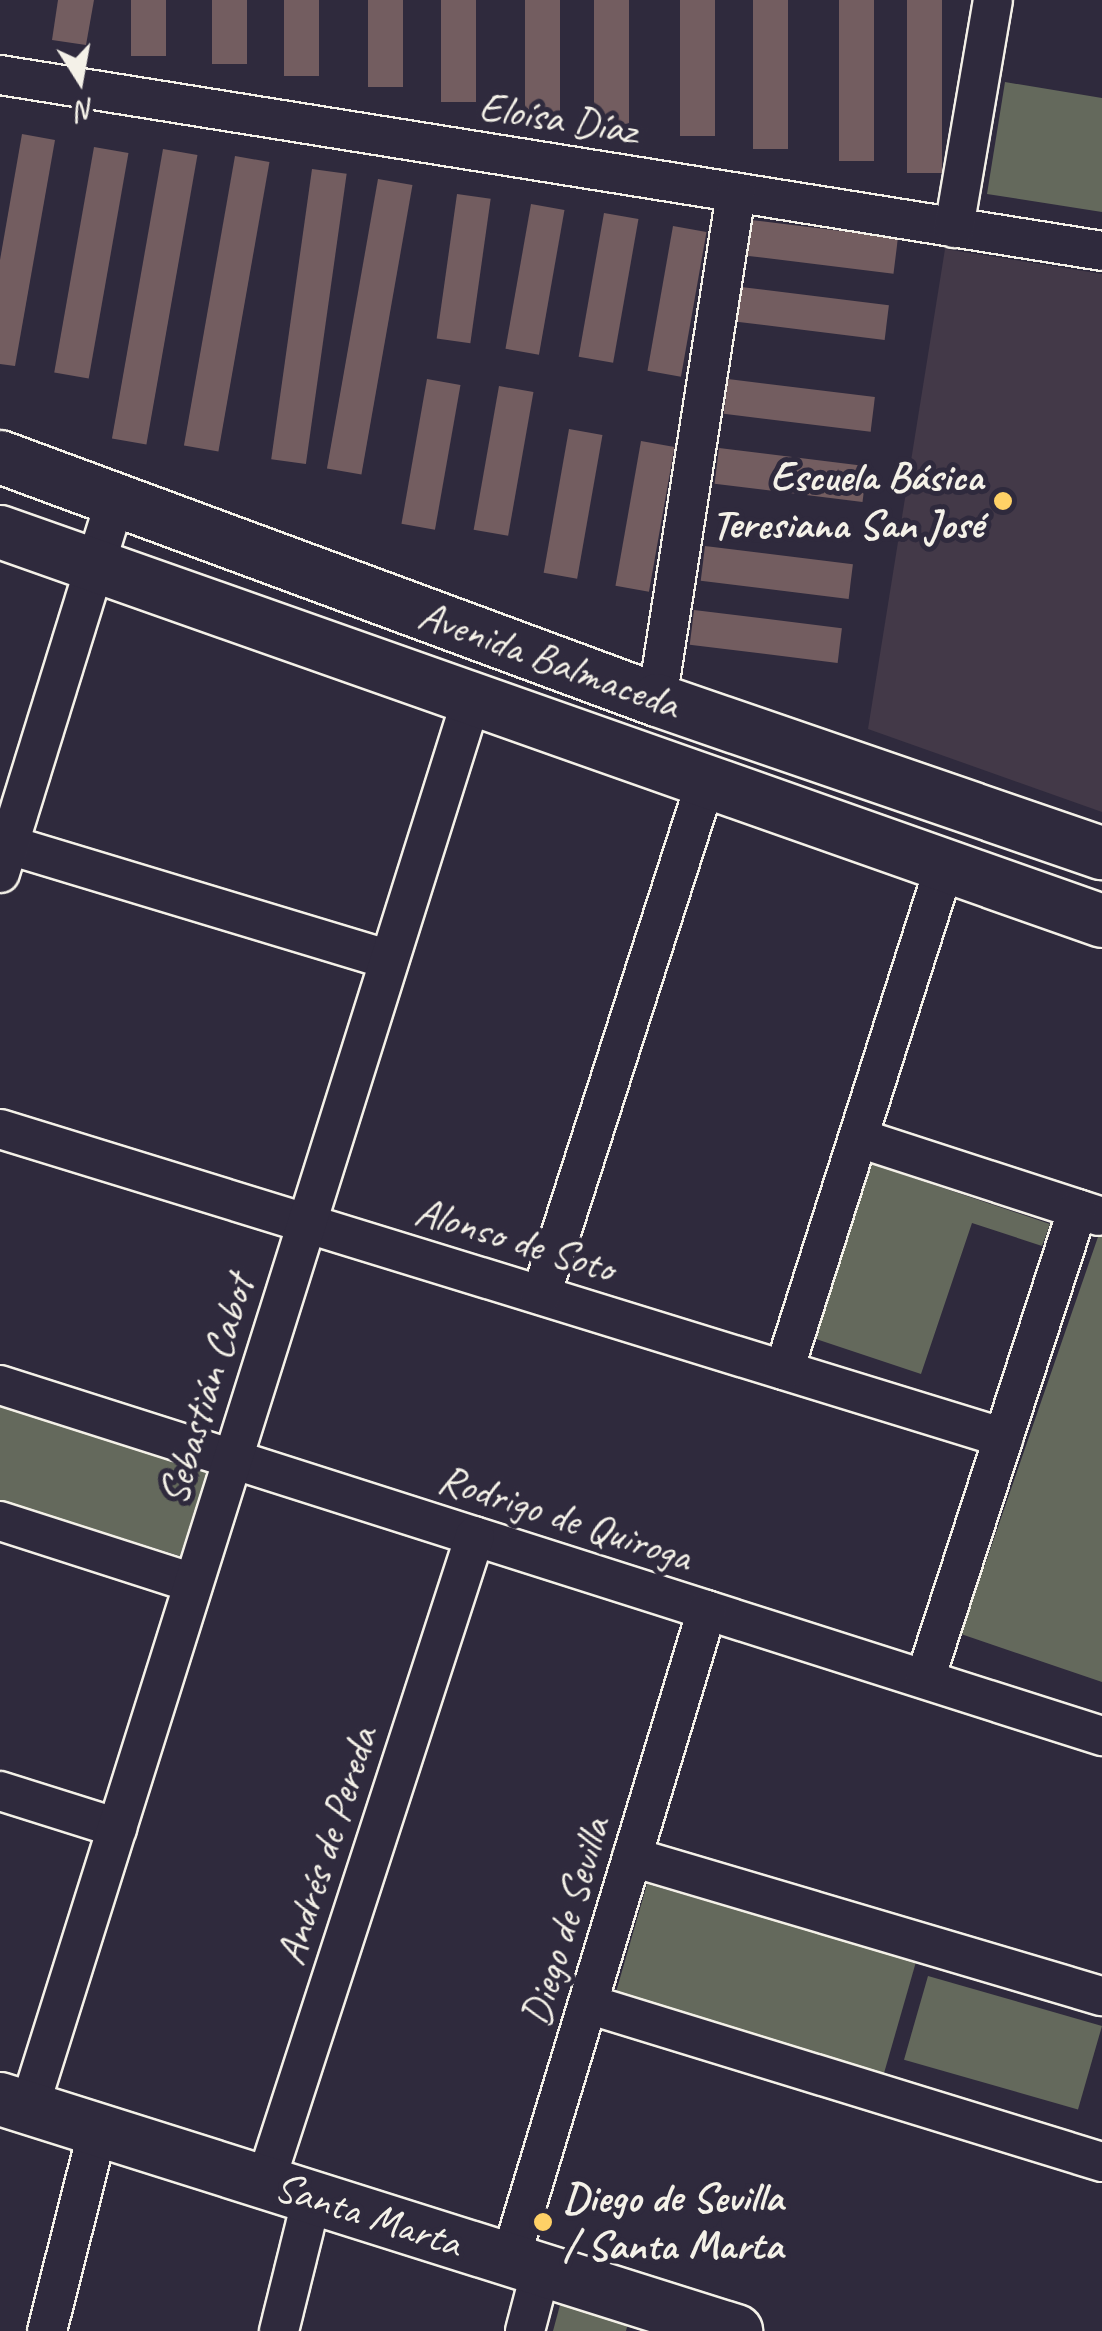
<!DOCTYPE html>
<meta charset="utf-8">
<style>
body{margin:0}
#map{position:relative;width:1102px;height:2331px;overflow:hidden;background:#2f2a3d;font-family:Caveat,sans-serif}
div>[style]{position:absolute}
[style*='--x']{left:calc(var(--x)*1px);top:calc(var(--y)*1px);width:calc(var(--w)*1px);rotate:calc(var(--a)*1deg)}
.built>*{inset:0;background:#433948}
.green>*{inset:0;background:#64695c;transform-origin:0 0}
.building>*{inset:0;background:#735d60;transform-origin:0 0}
.roads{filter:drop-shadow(2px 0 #f4f1e8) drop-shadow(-2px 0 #f4f1e8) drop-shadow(0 2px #f4f1e8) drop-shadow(0 -2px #f4f1e8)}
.street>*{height:38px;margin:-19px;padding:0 19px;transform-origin:19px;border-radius:19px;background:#2f2a3d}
.secondary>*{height:52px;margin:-26px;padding:0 26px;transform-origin:26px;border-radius:26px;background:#2f2a3d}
.dots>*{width:28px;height:28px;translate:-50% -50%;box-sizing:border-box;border:5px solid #2f2a3d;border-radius:50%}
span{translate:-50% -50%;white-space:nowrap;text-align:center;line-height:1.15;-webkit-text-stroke:10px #2f2a3d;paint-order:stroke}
.street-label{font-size:42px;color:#f4f1e8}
.poi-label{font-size:42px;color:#f4f1e8;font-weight:700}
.right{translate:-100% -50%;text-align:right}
.left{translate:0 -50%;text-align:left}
.north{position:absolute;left:30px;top:30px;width:100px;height:100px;-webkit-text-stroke:8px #2f2a3d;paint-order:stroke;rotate:169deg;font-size:28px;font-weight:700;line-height:40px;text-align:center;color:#f4f1e8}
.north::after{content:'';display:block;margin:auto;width:35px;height:45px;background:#f4f1e8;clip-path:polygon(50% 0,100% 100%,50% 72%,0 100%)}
</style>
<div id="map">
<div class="built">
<i style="clip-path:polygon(945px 249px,1102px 274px,1102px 812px,868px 729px)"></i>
</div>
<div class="green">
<i style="clip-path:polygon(1005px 82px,1102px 98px,1102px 212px,987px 194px)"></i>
<i style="clip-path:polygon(866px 1162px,1050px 1224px,1042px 1246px,972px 1223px,921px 1374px,807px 1336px)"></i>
<i style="clip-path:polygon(1099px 1234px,1102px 1235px,1102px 1682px,961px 1634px)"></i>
<i style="clip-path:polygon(0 1403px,208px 1467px,180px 1556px,0 1500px)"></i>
<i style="left:647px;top:1884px;width:280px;height:120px;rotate:16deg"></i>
<i style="left:928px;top:1976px;width:181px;height:87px;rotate:16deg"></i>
<i style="clip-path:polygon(560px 2305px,628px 2323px,626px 2331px,553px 2331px)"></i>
</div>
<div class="building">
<i style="clip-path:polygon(58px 0,94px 0,86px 45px,52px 40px)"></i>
<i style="left:131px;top:0;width:35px;height:56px"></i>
<i style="left:212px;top:0;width:35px;height:64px"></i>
<i style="left:284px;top:0;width:35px;height:76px"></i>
<i style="left:368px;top:0;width:35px;height:87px"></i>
<i style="left:441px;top:0;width:35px;height:102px"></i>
<i style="left:525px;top:0;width:35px;height:113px"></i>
<i style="left:594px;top:0;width:35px;height:124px"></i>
<i style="left:680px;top:0;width:35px;height:136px"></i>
<i style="left:753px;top:0;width:35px;height:149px"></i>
<i style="left:839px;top:0;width:35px;height:161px"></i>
<i style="left:907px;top:0;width:35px;height:173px"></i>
<i style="clip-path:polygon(22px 134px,55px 140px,15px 366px,0 364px,0 260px)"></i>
<i style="left:94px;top:147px;width:35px;height:229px;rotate:10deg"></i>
<i style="left:163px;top:149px;width:35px;height:294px;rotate:10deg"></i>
<i style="left:235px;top:156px;width:35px;height:294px;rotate:10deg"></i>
<i style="left:312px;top:169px;width:35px;height:293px;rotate:8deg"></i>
<i style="left:378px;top:179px;width:35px;height:294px;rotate:10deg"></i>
<i style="left:457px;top:194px;width:34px;height:146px;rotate:8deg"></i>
<i style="left:531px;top:204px;width:34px;height:147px;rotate:10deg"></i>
<i style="left:604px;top:213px;width:35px;height:146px;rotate:10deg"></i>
<i style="left:751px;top:220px;width:148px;height:36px;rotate:7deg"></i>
<i style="left:673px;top:226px;width:34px;height:147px;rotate:10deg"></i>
<i style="left:741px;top:287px;width:149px;height:35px;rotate:7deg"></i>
<i style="left:427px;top:379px;width:34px;height:147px;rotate:10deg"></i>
<i style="left:728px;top:379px;width:148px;height:35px;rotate:7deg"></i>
<i style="left:499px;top:386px;width:35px;height:146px;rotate:10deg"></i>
<i style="left:569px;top:429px;width:34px;height:146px;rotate:10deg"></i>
<i style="left:641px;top:441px;width:34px;height:147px;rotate:10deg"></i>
<i style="left:719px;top:448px;width:149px;height:36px;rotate:7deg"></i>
<i style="left:705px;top:546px;width:149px;height:35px;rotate:7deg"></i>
<i style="left:694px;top:610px;width:149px;height:35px;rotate:7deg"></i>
</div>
<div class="roads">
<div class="street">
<i style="--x:0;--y:75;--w:1116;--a:9.07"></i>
<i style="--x:954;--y:228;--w:231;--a:-80.3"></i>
<i style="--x:657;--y:700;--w:513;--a:-81.14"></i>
<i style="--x:9;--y:845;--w:397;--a:16.8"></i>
<i style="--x:0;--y:873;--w:388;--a:-72.8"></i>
<i style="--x:0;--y:1129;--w:1050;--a:17.11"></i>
<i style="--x:859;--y:1138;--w:252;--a:18"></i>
<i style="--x:541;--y:1295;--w:540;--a:-72.2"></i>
<i style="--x:784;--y:1370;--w:530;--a:-72.32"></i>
<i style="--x:0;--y:1385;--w:1157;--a:17.67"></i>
<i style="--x:0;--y:1521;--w:203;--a:17.8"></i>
<i style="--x:925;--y:1679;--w:494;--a:-72"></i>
<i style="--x:0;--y:1791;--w:123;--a:17.5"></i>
<i style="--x:632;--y:1857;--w:490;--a:16.5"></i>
<i style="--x:588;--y:2004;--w:538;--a:17.09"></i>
<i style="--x:29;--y:2108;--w:1478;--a:-72.56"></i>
<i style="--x:265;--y:2183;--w:680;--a:-72.02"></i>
<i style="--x:510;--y:2260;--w:679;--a:-73.14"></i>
<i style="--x:47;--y:2331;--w:207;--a:-75.8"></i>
<i style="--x:279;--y:2331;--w:137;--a:-76.1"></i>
<i style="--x:525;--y:2331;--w:63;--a:-75.3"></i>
</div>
<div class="secondary">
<i style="--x:0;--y:457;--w:700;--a:20.3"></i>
<i style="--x:657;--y:700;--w:471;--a:19"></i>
<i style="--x:0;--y:532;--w:1169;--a:19.44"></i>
<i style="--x:0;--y:2099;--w:772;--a:17.5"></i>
</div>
</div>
<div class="dots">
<i style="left:1003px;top:501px;background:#ffd166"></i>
<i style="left:543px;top:2222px;background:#ffd166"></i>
</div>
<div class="street-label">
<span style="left:558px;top:119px;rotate:9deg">Eloísa Díaz</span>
<span style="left:549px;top:660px;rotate:20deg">Avenida Balmaceda</span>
<span style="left:515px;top:1240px;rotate:17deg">Alonso de Soto</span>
<span style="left:207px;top:1390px;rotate:-73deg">Sebastián Cabot</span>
<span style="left:565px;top:1518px;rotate:18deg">Rodrigo de Quiroga</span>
<span style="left:327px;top:1846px;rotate:-72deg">Andrés de Pereda</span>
<span style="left:566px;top:1922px;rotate:-73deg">Diego de Sevilla</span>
<span style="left:368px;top:2215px;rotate:18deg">Santa Marta</span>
</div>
<div class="poi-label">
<span class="right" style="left:983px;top:501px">Escuela Básica<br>Teresiana San José</span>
<span class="left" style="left:563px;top:2222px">Diego de Sevilla<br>/ Santa Marta</span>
</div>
<div class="north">N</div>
</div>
